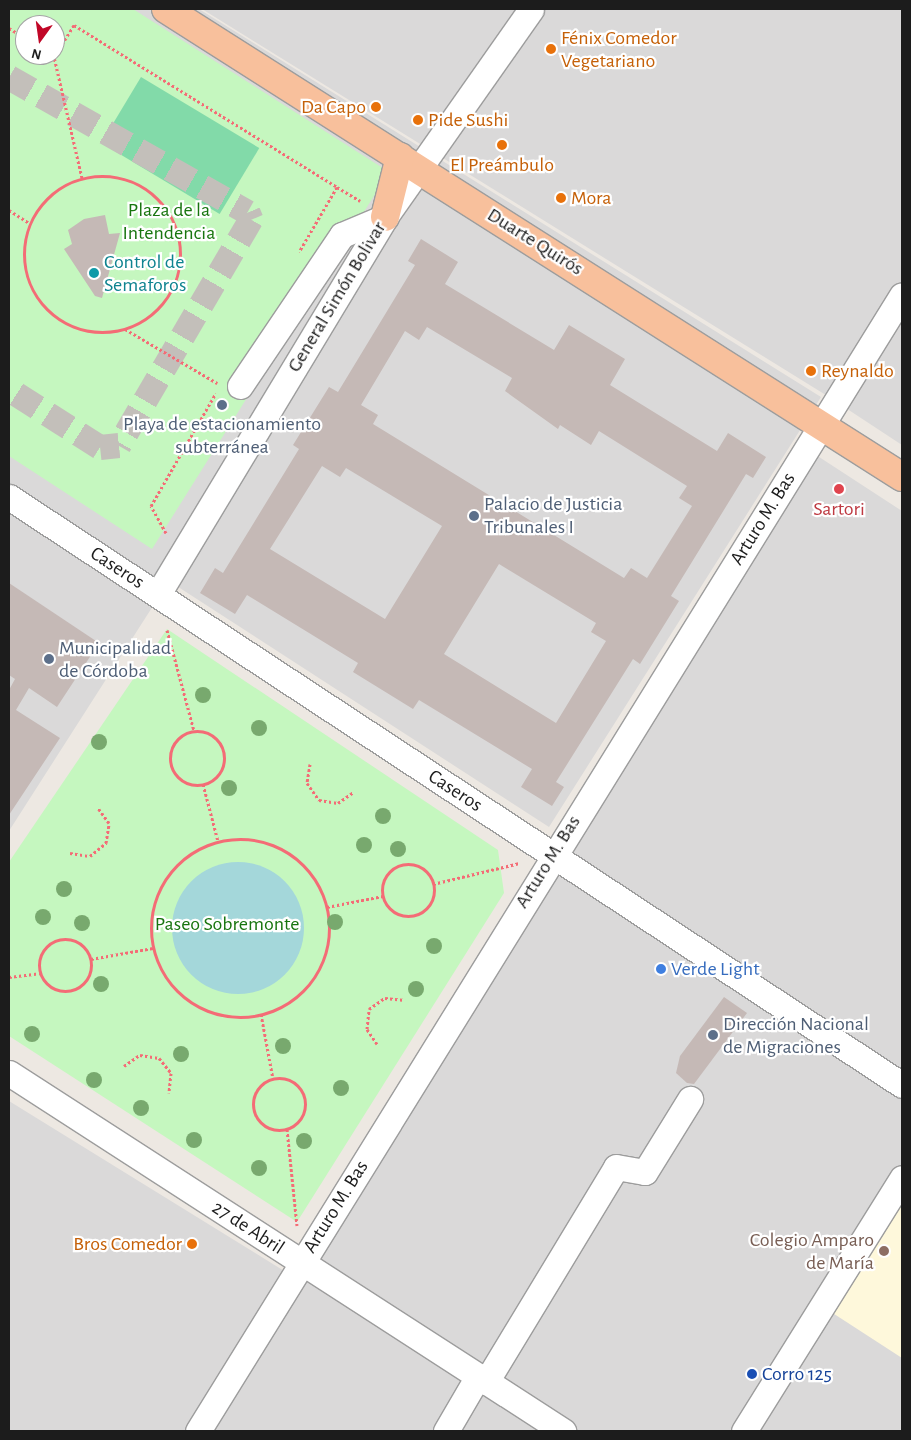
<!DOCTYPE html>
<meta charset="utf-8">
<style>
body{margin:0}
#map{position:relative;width:911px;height:1440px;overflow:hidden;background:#ede8e2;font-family:"Alegreya Sans",sans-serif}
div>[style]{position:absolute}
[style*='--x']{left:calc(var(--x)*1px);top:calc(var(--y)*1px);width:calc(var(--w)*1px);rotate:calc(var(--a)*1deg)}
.residential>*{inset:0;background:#dad9d9}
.education>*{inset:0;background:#fef8db}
.park>*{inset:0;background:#c5f7bf}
.pitch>*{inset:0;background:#82daa9;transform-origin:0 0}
.water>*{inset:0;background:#a4d7da}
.round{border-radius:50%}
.building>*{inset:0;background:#c5b9b6}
.minor-tunnel>*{height:25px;margin-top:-12.5px;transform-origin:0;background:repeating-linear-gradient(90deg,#c3bfba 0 25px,transparent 0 37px)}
.path>*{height:3px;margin-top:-1.5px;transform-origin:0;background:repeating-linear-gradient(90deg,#f46c76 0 2.5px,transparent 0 5px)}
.path>.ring{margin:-1.5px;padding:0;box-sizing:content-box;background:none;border:3px solid #f46c76;border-radius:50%}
.roads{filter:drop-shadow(1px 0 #9d9d9d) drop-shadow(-1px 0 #9d9d9d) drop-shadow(0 1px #9d9d9d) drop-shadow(0 -1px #9d9d9d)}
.minor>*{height:25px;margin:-12.5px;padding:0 12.5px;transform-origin:12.5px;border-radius:12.5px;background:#fff}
.major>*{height:28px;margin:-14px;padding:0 14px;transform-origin:14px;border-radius:14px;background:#f8c09c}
.trees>*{width:16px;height:16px;margin:-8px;border-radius:50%;background:#78a96e}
.dots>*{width:14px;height:14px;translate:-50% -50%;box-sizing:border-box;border:2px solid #fff;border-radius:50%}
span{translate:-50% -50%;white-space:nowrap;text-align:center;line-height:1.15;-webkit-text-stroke:4.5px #fff;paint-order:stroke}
.food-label{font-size:20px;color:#c56008}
.left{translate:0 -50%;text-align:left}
.right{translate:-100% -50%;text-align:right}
.park-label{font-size:20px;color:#18750f}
.street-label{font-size:20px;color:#1c1c1c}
.culture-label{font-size:20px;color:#0d838f}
.service-label{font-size:20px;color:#4e5e75}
.health-label{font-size:20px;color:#be3a42}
.shop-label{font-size:20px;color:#366cbe}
.education-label{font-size:20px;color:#785e54}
.transit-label{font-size:20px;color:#164399}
.frame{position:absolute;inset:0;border:10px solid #1c1c1c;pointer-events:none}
.north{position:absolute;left:15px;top:15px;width:50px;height:50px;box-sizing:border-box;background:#fff;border:1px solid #a4a4a4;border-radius:50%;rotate:194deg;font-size:14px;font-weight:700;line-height:20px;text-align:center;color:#1c1c1c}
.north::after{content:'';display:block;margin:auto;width:18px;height:22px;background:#c10727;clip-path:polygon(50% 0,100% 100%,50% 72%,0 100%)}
</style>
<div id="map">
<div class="residential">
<i style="clip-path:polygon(evenodd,9px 9px,199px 9px,821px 397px,549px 827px,169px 581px,9px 831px,9px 9px,25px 25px,55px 25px,55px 55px,25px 55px,25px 25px)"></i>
<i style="clip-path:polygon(202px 9px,902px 9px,902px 445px,829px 397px)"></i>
<i style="clip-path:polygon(813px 453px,902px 511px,902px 1431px,9px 1431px,9px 1101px,302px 1282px)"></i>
</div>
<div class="education">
<i style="clip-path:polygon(902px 1191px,902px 1358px,828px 1310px)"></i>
</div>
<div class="park">
<i style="clip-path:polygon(evenodd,9px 9px,133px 9px,389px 172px,152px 549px,9px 456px,9px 9px,25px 25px,55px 25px,55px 55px,25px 55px,25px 25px)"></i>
<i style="clip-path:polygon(167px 629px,498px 850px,504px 893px,297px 1222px,9px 1036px,9px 862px)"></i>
</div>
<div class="pitch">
<i style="left:141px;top:77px;width:138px;height:77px;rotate:31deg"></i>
</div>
<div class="water">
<i class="round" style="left:172px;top:862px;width:132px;height:132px"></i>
</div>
<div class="building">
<i style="clip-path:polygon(105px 215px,109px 234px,120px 233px,102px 298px,95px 296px,64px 249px,72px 244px,68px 230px,84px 219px)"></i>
<i style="clip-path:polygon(evenodd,421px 239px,458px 262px,445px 284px,554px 350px,569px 325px,625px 359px,610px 385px,717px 451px,728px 433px,766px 457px,753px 478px,746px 474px,671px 596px,679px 601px,640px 664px,633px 659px,556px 782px,564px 787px,552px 806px,521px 787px,532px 769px,419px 700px,413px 709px,353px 672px,358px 663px,247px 595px,235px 614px,200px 593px,215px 568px,223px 573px,299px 449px,293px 445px,329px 387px,338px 392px,415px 265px,408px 261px,421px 239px,427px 327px,512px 378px,505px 391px,558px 429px,560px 425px,591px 445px,599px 431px,687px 486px,679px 498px,692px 506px,647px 578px,631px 568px,624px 578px,373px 424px,378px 415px,361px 405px,405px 331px,419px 340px,427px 327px,421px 239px,322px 466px,340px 477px,346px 468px,442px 526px,385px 619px,270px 549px,322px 466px,421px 239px,499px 564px,596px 623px,591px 632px,606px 641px,556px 723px,444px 654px,499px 564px)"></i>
<i style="clip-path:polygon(9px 583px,99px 643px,57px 707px,29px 688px,16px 710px,60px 738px,9px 815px,9px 690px,15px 679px,9px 675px)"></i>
<i style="clip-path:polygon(724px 997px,747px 1013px,694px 1084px,687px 1083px,676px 1073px,680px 1056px)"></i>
</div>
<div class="minor-tunnel">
<i style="--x:9;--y:77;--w:274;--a:29.5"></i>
<i style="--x:248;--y:212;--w:8;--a:67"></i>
<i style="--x:251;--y:219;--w:262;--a:120.3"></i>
<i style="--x:119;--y:445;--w:19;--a:174"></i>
<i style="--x:100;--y:447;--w:108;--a:-147.5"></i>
</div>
<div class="path">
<i style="--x:9;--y:28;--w:19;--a:32"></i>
<i class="ring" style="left:24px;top:176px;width:153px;height:153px"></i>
<i style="--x:82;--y:178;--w:124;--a:-103"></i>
<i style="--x:54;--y:57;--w:38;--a:-58"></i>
<i style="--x:74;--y:25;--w:309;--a:31.6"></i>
<i style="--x:337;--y:187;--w:75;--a:120.3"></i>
<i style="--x:337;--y:187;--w:27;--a:31"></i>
<i style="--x:9;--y:210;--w:24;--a:33"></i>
<i style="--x:125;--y:329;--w:107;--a:30.4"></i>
<i style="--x:166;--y:533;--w:31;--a:-119"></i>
<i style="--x:151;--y:506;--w:130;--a:-60.1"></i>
<i style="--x:167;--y:630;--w:105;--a:75"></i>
<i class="ring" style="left:170px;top:731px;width:51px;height:51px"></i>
<i style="--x:310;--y:764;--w:19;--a:99"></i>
<i style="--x:307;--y:783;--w:21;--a:55"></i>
<i style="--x:319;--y:800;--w:19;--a:9"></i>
<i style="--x:338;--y:803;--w:19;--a:-35"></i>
<i style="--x:203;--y:784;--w:59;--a:75.3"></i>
<i class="ring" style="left:151px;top:839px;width:175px;height:175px"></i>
<i style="--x:70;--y:853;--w:20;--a:9"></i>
<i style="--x:90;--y:856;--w:21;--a:-39"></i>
<i style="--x:106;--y:843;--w:20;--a:-81"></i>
<i style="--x:109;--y:823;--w:19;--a:-126"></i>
<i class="ring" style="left:382px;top:864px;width:49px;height:49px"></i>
<i style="--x:433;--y:884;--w:89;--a:-13.6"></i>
<i style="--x:327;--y:907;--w:57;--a:-11.1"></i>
<i class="ring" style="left:39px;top:939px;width:49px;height:49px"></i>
<i style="--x:91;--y:959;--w:63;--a:-10.1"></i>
<i style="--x:9;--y:977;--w:31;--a:-7"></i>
<i style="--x:261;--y:1014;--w:66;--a:79.5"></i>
<i style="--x:377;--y:1044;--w:18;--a:-124"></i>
<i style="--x:367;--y:1029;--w:20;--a:-84"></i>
<i style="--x:369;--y:1009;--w:19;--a:-35"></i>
<i style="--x:385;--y:998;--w:20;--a:6"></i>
<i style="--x:124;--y:1066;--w:19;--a:-35"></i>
<i style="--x:140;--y:1055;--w:19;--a:9"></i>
<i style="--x:159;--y:1058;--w:19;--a:51"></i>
<i style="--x:171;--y:1073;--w:20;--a:96"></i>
<i class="ring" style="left:253px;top:1078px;width:49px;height:49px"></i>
<i style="--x:287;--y:1129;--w:97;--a:84.1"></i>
</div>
<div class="roads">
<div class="minor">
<i style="--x:240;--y:386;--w:182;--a:-56"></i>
<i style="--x:342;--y:235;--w:47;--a:-22.7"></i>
<i style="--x:9;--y:497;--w:1069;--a:33.36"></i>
<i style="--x:158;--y:594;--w:440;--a:-58.9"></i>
<i style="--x:385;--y:217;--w:254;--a:-54.9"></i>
<i style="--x:9;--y:1073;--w:660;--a:32.87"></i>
<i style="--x:486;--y:1382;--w:251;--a:-58.8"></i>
<i style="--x:616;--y:1167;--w:29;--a:10"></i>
<i style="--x:645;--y:1172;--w:86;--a:-58.3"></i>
<i style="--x:198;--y:1431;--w:1336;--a:-58.21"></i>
<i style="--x:446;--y:1431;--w:64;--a:-59.8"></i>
<i style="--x:744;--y:1431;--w:298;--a:-58"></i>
</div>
<div class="major">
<i style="--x:166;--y:9;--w:872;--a:32.45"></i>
<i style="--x:385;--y:217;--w:62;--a:-76"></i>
</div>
</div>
<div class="trees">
<i style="left:203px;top:695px"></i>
<i style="left:259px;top:728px"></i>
<i style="left:99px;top:742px"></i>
<i style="left:229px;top:788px"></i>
<i style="left:383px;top:816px"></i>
<i style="left:364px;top:845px"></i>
<i style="left:398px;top:849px"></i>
<i style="left:64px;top:889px"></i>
<i style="left:43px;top:917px"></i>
<i style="left:335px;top:922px"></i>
<i style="left:82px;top:923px"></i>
<i style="left:434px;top:946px"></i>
<i style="left:101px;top:984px"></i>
<i style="left:416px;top:989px"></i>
<i style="left:32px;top:1034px"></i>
<i style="left:283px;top:1046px"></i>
<i style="left:181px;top:1054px"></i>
<i style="left:94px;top:1080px"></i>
<i style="left:341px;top:1088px"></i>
<i style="left:141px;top:1108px"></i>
<i style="left:194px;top:1140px"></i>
<i style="left:304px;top:1141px"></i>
<i style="left:259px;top:1168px"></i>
</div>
<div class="dots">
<i style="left:551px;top:49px;background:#e8710a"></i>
<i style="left:376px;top:107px;background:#e8710a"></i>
<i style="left:418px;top:120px;background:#e8710a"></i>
<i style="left:502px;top:145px;background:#e8710a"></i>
<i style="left:561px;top:198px;background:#e8710a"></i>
<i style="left:94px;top:273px;background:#0f9aa8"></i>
<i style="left:811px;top:371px;background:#e8710a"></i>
<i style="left:222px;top:405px;background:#5c6f8a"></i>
<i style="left:839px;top:489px;background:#e0444e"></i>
<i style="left:474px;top:516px;background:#5c6f8a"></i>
<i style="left:49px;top:659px;background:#5c6f8a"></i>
<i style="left:661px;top:969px;background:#3f7fe0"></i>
<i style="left:713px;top:1035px;background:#5c6f8a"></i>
<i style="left:192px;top:1244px;background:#e8710a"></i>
<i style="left:884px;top:1251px;background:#8d6e63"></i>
<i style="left:752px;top:1374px;background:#1a4fb4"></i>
</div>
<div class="food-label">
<span class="left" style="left:561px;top:50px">Fénix Comedor<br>Vegetariano</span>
<span class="right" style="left:366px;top:107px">Da Capo</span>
<span class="left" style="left:428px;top:120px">Pide Sushi</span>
<span style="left:502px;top:165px">El Preámbulo</span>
<span class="left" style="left:571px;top:198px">Mora</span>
<span class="left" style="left:821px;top:371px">Reynaldo</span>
<span class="right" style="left:182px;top:1244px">Bros Comedor</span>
</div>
<div class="park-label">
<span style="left:169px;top:222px">Plaza de la<br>Intendencia</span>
<span style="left:227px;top:924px">Paseo Sobremonte</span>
</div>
<div class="street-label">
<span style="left:535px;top:242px;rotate:32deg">Duarte Quirós</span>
<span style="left:337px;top:297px;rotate:-59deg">General Simón Bolivar</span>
<span style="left:763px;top:519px;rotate:-58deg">Arturo M. Bas</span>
<span style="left:117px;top:568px;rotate:33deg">Caseros</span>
<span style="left:455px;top:791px;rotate:33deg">Caseros</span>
<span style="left:548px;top:862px;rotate:-58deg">Arturo M. Bas</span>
<span style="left:336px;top:1207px;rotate:-58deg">Arturo M. Bas</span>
<span style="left:248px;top:1228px;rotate:33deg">27 de Abril</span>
</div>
<div class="culture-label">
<span class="left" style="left:104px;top:274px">Control de<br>Semaforos</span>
</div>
<div class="service-label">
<span style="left:222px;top:436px">Playa de estacionamiento<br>subterránea</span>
<span class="left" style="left:484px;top:516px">Palacio de Justicia<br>Tribunales I</span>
<span class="left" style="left:59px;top:660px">Municipalidad<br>de Córdoba</span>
<span class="left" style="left:723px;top:1036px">Dirección Nacional<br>de Migraciones</span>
</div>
<div class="health-label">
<span style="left:839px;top:509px">Sartori</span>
</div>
<div class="shop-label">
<span class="left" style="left:671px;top:969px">Verde Light</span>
</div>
<div class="education-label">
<span class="right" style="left:874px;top:1252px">Colegio Amparo<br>de María</span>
</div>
<div class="transit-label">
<span class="left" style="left:762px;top:1374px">Corro 125</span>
</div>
<div class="frame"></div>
<div class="north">N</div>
</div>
